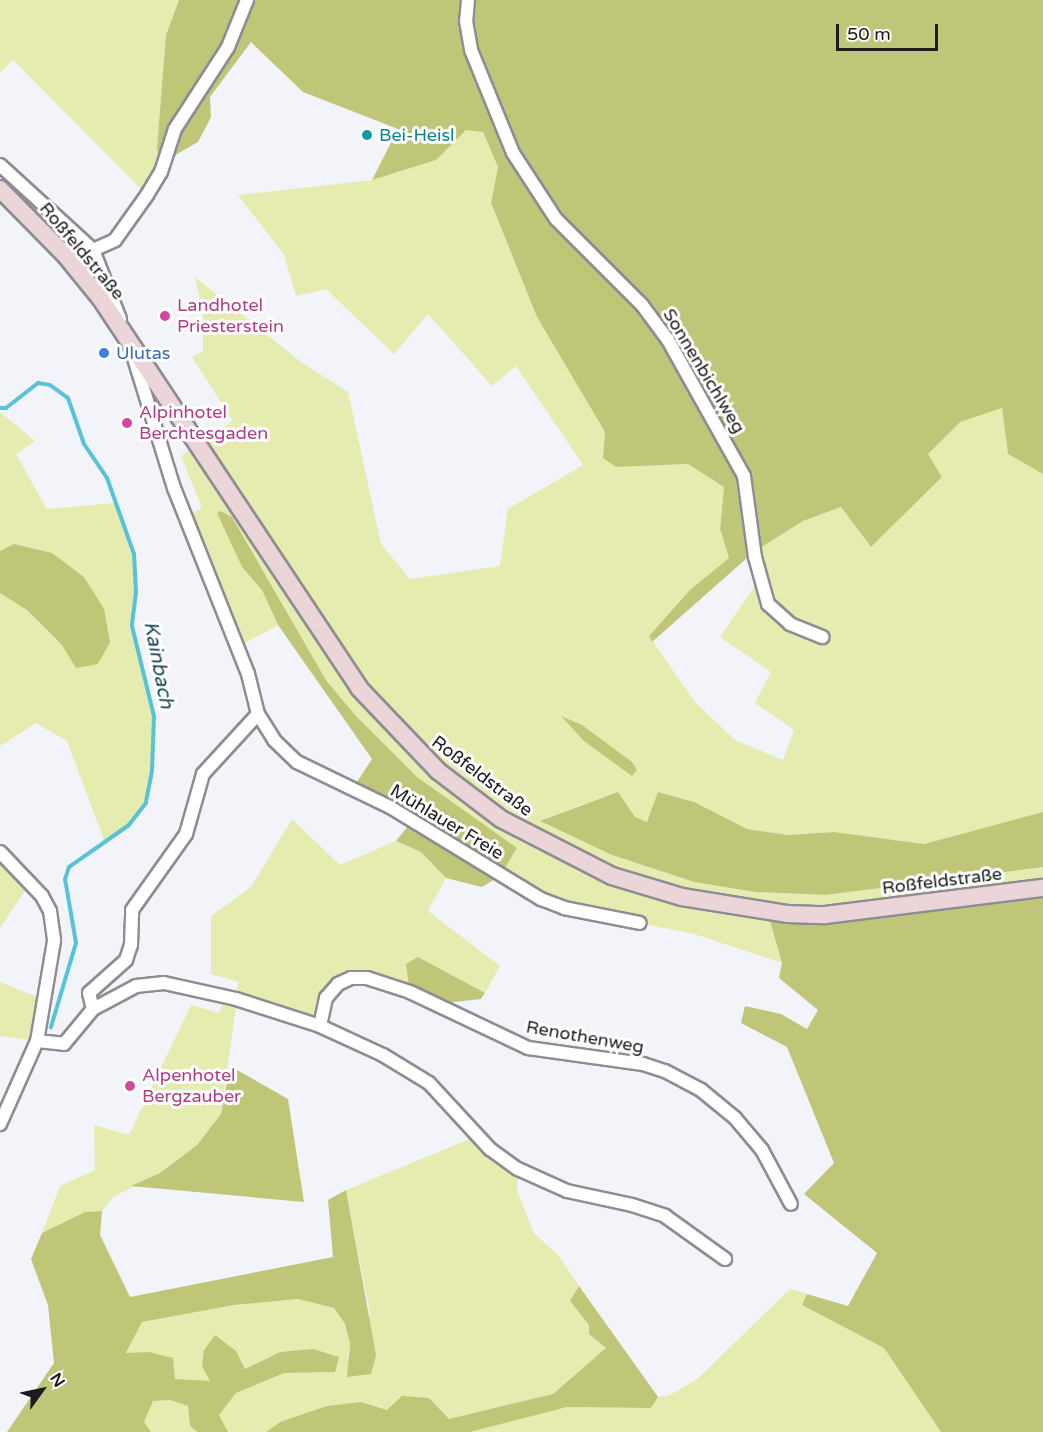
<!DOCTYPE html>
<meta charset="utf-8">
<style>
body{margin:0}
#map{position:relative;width:1043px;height:1432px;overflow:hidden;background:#f3f3fa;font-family:"Varela Round",sans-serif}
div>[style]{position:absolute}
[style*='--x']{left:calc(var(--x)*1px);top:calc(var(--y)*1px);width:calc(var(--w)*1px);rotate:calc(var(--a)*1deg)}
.green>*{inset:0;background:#e6ecaf}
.forest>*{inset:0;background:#bfc677}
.stream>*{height:4px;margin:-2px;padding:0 2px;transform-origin:2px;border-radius:2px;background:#57c2d8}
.roads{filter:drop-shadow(2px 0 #8d8d93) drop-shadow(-2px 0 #8d8d93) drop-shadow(0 2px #8d8d93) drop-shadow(0 -2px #8d8d93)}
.minor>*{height:12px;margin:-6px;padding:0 6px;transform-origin:6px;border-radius:6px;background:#fff}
.secondary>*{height:16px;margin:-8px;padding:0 8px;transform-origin:8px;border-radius:8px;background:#ebd5d8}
.dots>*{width:16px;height:16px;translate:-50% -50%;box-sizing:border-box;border:3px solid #fff;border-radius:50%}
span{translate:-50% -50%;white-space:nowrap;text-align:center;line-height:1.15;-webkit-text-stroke:6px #fff;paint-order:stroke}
.culture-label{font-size:18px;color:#0d838f}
.left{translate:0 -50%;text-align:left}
.street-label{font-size:18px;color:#1b1b1d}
.hotel-label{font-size:18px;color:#b23c85}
.shop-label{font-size:18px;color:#366cbe}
.water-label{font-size:20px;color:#194852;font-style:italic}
.north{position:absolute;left:12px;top:1360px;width:60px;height:60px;-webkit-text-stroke:4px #fff;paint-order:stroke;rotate:57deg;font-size:16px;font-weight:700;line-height:24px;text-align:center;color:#1b1b1d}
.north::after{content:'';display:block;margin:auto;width:21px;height:27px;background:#1b1b1d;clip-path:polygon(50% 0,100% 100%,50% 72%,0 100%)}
.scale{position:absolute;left:836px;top:24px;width:102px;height:27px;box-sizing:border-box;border:3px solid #1b1b1d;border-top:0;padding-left:8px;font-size:18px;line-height:21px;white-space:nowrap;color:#1b1b1d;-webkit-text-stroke:4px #fff;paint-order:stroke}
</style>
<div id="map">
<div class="green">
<i style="clip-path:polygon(0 0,179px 0,166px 35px,157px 148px,161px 172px,147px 195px,13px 60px,0 73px)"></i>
<i style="clip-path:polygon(466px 130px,483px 132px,498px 167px,491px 203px,537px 317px,605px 432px,603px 458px,616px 467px,688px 464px,724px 487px,720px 529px,729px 558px,690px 590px,649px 636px,695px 702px,735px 740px,783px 760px,794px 730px,755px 703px,771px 672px,720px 637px,759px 580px,755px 551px,803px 521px,841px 507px,871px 547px,942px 477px,928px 454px,959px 422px,1002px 408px,1008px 454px,1043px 474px,1043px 812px,924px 844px,834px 832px,788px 835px,747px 829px,659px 792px,647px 822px,583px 804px,541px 821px,612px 855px,693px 882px,755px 892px,826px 895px,1043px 867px,1043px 888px,767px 912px,782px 963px,694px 934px,564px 908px,500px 876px,517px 848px,417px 777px,356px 716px,326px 680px,232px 517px,218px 514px,242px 567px,262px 590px,278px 625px,237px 647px,185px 516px,202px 508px,181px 456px,233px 421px,192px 357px,203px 352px,203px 312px,195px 277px,301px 362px,348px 392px,381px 544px,410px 579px,500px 566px,508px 509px,583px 465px,516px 366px,492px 386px,428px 314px,394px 354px,326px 289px,296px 296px,284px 255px,238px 195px,372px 180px,435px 160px)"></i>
<i style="clip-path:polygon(0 412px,35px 441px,16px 454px,47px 509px,115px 503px,134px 554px,136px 592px,132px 626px,154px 716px,152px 771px,146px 803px,129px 825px,106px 845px,67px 741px,36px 723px,0 746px)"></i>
<i style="clip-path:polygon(292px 819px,340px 865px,396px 841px,421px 852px,446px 878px,428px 911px,500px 966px,485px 993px,418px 957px,410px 992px,383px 981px,338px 984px,320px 1026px,237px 999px,221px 1114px,197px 1145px,160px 1173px,113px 1197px,102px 1211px,85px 1212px,42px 1233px,60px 1186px,95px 1170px,94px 1125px,129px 1135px,191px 1005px,219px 1013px,226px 996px,234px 998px,239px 982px,211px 974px,211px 916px,251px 887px)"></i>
<i style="clip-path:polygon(0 852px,30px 883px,0 928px)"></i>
<i style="clip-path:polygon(0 982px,42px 999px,37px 1041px,0 1036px)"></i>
<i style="clip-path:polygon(477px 1136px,518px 1169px,517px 1191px,534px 1233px,558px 1255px,579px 1286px,571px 1301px,589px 1325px,589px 1334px,607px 1348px,553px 1394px,449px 1420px,429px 1398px,387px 1410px,361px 1402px,280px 1422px,266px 1432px,228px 1432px,219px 1415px,236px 1393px,284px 1373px,335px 1372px,280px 1352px,245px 1369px,236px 1351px,211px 1381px,192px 1382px,175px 1379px,126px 1354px,142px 1322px,234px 1305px,298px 1299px,334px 1308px,345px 1324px,350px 1344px,347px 1361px,370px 1314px,346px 1190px)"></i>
<i style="clip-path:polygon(790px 1289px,807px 1294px,802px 1305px,884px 1348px,941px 1432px,470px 1432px,567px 1407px,651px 1408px,658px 1397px,670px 1395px,697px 1379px)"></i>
<i style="clip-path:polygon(153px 1400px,170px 1400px,188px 1406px,190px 1426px,197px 1432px,151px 1432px,144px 1422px)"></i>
</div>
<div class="forest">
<i style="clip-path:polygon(179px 0,1043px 0,1043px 474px,1008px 454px,1002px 408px,960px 422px,928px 454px,942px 477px,871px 547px,841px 507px,803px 521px,755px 551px,652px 642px,649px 636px,690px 590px,729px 558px,720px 529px,724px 487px,688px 464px,616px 467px,603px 458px,605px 432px,537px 317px,491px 203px,498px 167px,483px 132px,466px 130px,436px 160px,372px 180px,398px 129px,303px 92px,251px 42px,210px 97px,211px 117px,198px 142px,177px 154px,161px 172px,157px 148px,166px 35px)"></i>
<i style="clip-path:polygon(221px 511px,232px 517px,326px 680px,356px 716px,417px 777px,517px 848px,500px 876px,482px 887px,446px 878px,421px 852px,396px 841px,412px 821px,353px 788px,372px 759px,278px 625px,262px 590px,242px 567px,217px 513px)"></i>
<i style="clip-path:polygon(14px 544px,52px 553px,84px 577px,104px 609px,110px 642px,98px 664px,76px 668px,62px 645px,27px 610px,0 593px,0 551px)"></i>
<i style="clip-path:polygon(561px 716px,582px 725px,632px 762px,637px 770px,632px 776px,584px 741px)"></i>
<i style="clip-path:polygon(618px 792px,635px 817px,647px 822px,658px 792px,694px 802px,747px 829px,788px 835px,834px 832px,924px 844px,1043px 812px,1043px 867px,826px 895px,755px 892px,694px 882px,612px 855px,540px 821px)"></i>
<i style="clip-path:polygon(1043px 888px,1043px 1432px,941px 1432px,884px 1348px,802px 1305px,807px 1294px,848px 1306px,877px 1253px,804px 1194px,834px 1163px,787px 1047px,741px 1023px,745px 1006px,781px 1014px,807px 1029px,818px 1010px,779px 978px,782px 963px,767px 911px,787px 914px)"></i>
<i style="clip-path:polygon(418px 957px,485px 993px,481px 999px,454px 1002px,443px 1008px,410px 992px,406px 964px)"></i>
<i style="clip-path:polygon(230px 1066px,288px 1099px,304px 1202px,131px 1186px,160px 1173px,197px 1145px,221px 1114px)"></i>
<i style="clip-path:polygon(346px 1190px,376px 1355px,371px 1374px,347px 1377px,350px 1344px,345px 1324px,334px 1308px,298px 1299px,234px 1305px,142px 1322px,126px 1353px,149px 1352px,173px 1358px,175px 1379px,210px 1381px,202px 1366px,204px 1350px,215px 1335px,236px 1351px,245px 1369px,280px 1352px,313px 1349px,339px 1357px,335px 1372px,284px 1373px,236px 1393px,219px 1415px,228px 1432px,197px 1432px,190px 1426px,188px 1406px,170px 1400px,153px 1401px,144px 1422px,151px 1432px,7px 1432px,54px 1363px,48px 1305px,31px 1259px,42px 1233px,85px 1212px,102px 1211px,100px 1235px,130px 1297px,333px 1257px,328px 1200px)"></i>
<i style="clip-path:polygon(579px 1286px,658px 1397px,651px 1408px,567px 1407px,470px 1432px,266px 1432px,280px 1422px,327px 1406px,361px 1402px,387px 1410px,402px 1396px,429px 1398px,449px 1419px,553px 1394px,606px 1348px,589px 1334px,589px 1325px,570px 1301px)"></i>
</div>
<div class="stream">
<i style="--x:0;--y:408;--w:6;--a:0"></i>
<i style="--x:6;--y:408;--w:41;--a:-38"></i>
<i style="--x:38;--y:383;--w:12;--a:9"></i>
<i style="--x:50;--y:385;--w:22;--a:36"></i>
<i style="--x:68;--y:398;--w:49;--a:70.8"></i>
<i style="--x:84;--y:444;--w:41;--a:55.9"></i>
<i style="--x:107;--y:478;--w:81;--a:70.4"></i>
<i style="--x:134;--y:554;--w:38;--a:87"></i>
<i style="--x:136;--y:592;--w:34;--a:97"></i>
<i style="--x:132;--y:626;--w:93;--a:76.3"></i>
<i style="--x:154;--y:716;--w:55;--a:92.1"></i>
<i style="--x:152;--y:771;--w:33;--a:101"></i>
<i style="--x:146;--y:803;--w:28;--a:128"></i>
<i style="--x:129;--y:825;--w:73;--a:145"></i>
<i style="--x:69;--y:867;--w:13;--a:108"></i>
<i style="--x:65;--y:879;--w:65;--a:80.2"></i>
<i style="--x:76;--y:943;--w:88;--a:106.6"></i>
</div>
<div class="roads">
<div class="minor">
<i style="--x:468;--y:0;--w:21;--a:95"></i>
<i style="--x:466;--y:21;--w:29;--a:80"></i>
<i style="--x:471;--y:50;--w:111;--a:67.8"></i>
<i style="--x:513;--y:153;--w:79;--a:56.9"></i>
<i style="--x:556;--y:219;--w:122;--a:45"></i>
<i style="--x:642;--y:305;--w:44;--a:53.4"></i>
<i style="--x:668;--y:340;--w:156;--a:60.8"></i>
<i style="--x:744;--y:476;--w:82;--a:82.3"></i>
<i style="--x:755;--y:557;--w:49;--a:74.5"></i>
<i style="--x:768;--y:604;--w:30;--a:42"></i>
<i style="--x:790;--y:624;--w:35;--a:22"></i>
<i style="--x:0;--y:165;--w:126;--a:42.4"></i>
<i style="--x:93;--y:250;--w:74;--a:68.6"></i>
<i style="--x:93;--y:250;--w:24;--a:-24"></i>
<i style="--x:115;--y:240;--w:55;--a:-54.6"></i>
<i style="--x:147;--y:195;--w:27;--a:-59"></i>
<i style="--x:161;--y:172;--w:45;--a:-72"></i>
<i style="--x:175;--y:129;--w:98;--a:-57.1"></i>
<i style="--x:228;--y:47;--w:51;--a:-68"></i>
<i style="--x:133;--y:355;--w:139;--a:72.9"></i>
<i style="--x:174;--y:488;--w:200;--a:68.3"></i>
<i style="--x:248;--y:674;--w:41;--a:76"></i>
<i style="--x:258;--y:714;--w:31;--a:58"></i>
<i style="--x:274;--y:740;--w:32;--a:44"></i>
<i style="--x:297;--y:762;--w:103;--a:25.8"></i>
<i style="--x:390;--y:807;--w:177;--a:31.4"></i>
<i style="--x:541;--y:899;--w:25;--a:21"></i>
<i style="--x:564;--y:908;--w:77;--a:11.2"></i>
<i style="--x:0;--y:852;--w:61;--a:46.3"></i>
<i style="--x:42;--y:896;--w:17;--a:62"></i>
<i style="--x:50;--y:911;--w:30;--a:82"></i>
<i style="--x:54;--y:941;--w:101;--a:99.6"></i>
<i style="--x:37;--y:1041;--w:91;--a:114"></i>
<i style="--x:93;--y:1009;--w:16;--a:-104"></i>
<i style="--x:89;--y:993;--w:50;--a:-41.7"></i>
<i style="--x:126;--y:960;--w:16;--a:-72"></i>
<i style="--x:131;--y:945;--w:35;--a:-88"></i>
<i style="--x:132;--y:910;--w:93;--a:-54.6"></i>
<i style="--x:186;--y:834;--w:62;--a:-74.2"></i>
<i style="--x:203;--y:774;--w:81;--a:-47.5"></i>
<i style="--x:320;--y:1026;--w:29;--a:-78"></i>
<i style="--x:326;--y:998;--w:18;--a:-49"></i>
<i style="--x:338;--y:984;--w:14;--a:-25"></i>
<i style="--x:351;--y:978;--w:16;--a:0"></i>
<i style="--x:367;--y:978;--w:45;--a:18"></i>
<i style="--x:410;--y:992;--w:131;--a:25.4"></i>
<i style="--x:528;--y:1048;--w:116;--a:7.9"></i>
<i style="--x:643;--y:1064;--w:23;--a:18"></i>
<i style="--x:665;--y:1071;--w:41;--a:27.8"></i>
<i style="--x:701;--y:1090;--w:44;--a:39.5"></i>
<i style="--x:735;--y:1118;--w:42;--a:49.8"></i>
<i style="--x:762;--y:1150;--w:61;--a:61.8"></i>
<i style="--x:37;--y:1041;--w:27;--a:6"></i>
<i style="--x:64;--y:1044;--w:45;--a:-50.4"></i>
<i style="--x:93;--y:1009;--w:49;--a:-28.1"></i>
<i style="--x:136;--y:986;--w:28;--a:-6"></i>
<i style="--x:164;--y:983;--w:74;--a:12.5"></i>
<i style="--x:236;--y:999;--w:88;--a:17.8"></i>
<i style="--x:320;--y:1026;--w:69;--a:24.7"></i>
<i style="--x:383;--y:1055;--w:54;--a:31.3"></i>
<i style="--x:429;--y:1083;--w:90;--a:47.3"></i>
<i style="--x:490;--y:1149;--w:34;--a:36"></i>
<i style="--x:518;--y:1169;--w:54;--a:24.2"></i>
<i style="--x:567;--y:1191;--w:66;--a:12.2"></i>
<i style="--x:632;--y:1205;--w:35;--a:18"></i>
<i style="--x:665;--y:1216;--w:74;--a:35.6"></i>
</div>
<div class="secondary">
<i style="--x:0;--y:189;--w:94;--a:45.4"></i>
<i style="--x:66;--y:256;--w:55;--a:50.9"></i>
<i style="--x:101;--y:299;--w:467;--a:56.4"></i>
<i style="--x:359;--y:688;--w:115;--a:46.4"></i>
<i style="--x:438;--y:771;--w:79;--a:37.3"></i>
<i style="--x:501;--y:819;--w:125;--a:27.2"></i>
<i style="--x:612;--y:876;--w:73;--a:16.7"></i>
<i style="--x:682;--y:897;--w:106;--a:9.2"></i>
<i style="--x:787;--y:914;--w:38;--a:2"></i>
<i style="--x:825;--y:915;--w:220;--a:-7.1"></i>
</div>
</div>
<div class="dots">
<i style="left:367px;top:135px;background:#0f9aa8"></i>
<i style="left:165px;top:316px;background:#d1479c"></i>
<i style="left:104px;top:353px;background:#3f7fe0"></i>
<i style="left:127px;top:423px;background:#d1479c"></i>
<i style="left:130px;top:1086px;background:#d1479c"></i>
</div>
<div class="culture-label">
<span class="left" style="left:379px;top:135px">Bei-Heisl</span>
</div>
<div class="street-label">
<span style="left:82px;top:251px;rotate:50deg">Roßfeldstraße</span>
<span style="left:704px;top:371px;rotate:59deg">Sonnenbichlweg</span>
<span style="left:482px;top:776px;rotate:37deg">Roßfeldstraße</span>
<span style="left:447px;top:822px;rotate:31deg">Mühlauer Freie</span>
<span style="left:942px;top:881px;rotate:-7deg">Roßfeldstraße</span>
<span style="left:585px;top:1037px;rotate:10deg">Renothenweg</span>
</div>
<div class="hotel-label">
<span class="left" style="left:177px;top:316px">Landhotel<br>Priesterstein</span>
<span class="left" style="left:139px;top:423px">Alpinhotel<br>Berchtesgaden</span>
<span class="left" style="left:142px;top:1086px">Alpenhotel<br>Bergzauber</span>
</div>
<div class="shop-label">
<span class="left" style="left:116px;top:353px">Ulutas</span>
</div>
<div class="water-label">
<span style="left:158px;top:665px;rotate:79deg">Kainbach</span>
</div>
<div class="north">N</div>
<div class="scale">50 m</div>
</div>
